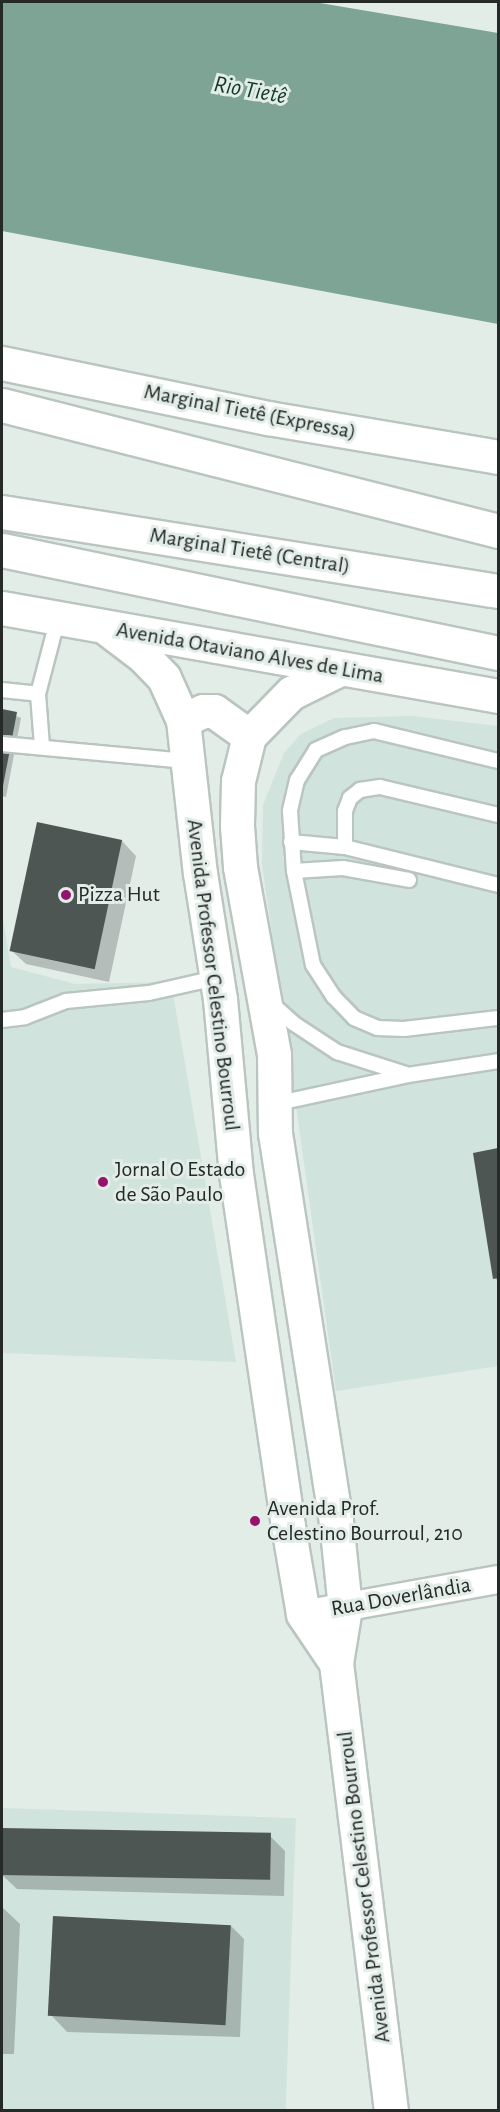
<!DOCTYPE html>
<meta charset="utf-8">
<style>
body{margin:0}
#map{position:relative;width:500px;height:2112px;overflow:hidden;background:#e2ede8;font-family:"Alegreya Sans",sans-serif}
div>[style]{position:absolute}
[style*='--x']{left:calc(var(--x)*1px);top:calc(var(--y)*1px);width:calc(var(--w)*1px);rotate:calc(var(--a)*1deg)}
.built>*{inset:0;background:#d0e3dc;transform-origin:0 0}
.water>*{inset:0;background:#7da495}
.shadow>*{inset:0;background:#0003}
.building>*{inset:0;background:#4d5652;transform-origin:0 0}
.roads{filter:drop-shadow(2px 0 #bac5c0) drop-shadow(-2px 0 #bac5c0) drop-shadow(0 2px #bac5c0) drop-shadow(0 -2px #bac5c0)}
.lane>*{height:14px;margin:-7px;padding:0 7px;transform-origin:7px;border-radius:7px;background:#fff}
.street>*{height:27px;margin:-13.5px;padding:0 13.5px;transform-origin:13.5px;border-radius:13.5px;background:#fff}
.secondary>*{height:33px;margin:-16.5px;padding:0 16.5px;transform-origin:16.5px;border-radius:16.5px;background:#fff}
.highway>*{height:33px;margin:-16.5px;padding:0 16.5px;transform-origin:16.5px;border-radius:16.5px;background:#fff}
.dots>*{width:16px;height:16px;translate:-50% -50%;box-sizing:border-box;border:3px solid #e2ede8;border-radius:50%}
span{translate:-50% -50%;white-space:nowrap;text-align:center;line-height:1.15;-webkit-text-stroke:6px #e2ede8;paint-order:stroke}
.street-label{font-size:22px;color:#252928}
.poi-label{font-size:22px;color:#252928}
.left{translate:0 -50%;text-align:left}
.water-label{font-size:24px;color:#11362a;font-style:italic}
.frame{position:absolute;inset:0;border:3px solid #252928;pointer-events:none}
</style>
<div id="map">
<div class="built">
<i style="clip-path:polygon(412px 716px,498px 726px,498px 1366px,336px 1391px,262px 864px,263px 805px,284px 753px,301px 734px,334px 718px)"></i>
<i style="clip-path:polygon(2px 913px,11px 967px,75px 984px,171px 982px,236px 1362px,2px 1353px)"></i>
<i style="left:2px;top:1808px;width:294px;height:302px;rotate:2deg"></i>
</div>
<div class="water">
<i style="clip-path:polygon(2px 2px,314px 2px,498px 33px,498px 324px,2px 231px)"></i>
</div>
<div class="shadow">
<i style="clip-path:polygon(2px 710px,21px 718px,6px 797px,2px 796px)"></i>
<i style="clip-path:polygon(122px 841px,136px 856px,109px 982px,26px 964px,11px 950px)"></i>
<i style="clip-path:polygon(498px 1150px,498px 1282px,495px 1278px,474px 1154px)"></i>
<i style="clip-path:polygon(271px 1837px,285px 1851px,284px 1896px,17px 1889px,2px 1875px)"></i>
<i style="clip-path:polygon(2px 1907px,20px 1924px,14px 2054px,2px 2054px)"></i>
<i style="clip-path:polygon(230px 1925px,244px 1939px,240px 2037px,67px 2032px,51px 2015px)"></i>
</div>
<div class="building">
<i style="clip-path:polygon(2px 709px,17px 712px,3px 786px,2px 786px)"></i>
<i style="left:37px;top:822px;width:87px;height:132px;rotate:12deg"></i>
<i style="clip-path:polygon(498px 1148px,498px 1278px,493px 1279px,473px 1153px)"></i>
<i style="left:2px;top:1828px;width:269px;height:47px;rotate:1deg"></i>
<i style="left:53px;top:1916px;width:178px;height:100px;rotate:3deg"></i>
</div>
<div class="roads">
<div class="lane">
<i style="--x:2;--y:690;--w:36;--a:6"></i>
<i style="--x:2;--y:744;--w:185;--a:5.3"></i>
<i style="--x:42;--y:746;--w:52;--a:-94.4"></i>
<i style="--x:38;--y:694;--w:79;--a:-75.3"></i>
<i style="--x:498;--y:761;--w:128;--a:-166.4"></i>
<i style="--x:374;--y:731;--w:30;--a:168"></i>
<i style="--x:345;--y:737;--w:32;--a:156"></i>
<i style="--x:316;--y:750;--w:36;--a:122"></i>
<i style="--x:297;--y:780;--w:32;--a:103"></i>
<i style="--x:290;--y:811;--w:60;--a:86.2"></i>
<i style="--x:294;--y:871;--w:96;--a:78.6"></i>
<i style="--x:313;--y:965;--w:38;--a:57"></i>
<i style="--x:334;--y:997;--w:29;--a:46"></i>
<i style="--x:354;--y:1018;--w:25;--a:23"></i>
<i style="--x:377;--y:1028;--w:27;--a:2"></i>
<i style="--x:404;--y:1029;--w:95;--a:-6.7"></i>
<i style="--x:291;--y:842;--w:54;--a:5.3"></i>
<i style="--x:345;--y:847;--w:158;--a:13.9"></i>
<i style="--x:345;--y:847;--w:36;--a:-90"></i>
<i style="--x:345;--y:811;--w:14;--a:-69"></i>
<i style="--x:350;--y:798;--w:13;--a:-39"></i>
<i style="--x:360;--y:790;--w:20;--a:-9"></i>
<i style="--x:380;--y:787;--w:121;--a:13.3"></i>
<i style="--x:294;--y:871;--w:49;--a:-3.5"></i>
<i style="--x:343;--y:868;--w:67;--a:10.3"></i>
<i style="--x:271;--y:1003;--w:30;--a:42"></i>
<i style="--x:293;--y:1023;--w:53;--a:33.4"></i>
<i style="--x:337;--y:1052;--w:72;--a:17.7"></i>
<i style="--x:2;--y:1020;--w:23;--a:-7"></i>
<i style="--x:25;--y:1017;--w:44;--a:-21.3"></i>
<i style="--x:66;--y:1001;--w:83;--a:-5.5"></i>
<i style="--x:149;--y:993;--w:69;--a:-12.6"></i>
<i style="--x:274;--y:1104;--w:137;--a:-12.2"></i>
<i style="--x:408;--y:1075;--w:91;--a:-8.8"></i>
</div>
<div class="street">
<i style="--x:303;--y:1614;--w:198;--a:-10.2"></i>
</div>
<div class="secondary">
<i style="--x:105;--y:627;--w:48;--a:37.3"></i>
<i style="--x:143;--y:656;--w:30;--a:46"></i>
<i style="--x:164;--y:678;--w:46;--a:65.7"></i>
<i style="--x:183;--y:720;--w:154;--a:83.7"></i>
<i style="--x:200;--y:873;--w:128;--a:81"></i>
<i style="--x:220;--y:999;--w:176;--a:84.8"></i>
<i style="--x:236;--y:1174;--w:356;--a:81.6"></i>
<i style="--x:288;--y:1526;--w:89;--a:80.3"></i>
<i style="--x:303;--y:1614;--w:59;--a:56"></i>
<i style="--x:338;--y:670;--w:52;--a:153.9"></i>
<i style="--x:291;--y:693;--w:60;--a:134.3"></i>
<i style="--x:249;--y:736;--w:46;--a:103.7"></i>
<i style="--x:238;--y:781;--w:45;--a:91.3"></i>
<i style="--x:237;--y:826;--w:41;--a:85.8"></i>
<i style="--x:240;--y:867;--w:190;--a:79.7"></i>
<i style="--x:274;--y:1054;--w:79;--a:89.3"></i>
<i style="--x:275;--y:1133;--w:393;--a:81.1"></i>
<i style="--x:336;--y:1521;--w:87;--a:84.1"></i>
<i style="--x:345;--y:1608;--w:56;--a:99.3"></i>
<i style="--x:336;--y:1663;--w:450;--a:83"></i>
<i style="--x:183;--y:720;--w:22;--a:-24"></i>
<i style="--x:203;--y:711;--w:11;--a:0"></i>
<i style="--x:214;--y:711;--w:43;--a:35.5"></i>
</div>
<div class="highway">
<i style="--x:2;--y:363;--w:272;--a:11.7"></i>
<i style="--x:268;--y:418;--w:233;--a:9.6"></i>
<i style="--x:2;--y:405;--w:512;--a:14.25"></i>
<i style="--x:2;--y:512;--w:502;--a:9.05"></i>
<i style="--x:2;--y:550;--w:507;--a:11.73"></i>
<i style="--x:2;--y:608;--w:504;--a:10.06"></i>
</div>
</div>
<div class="dots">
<i style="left:66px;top:895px;background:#94146d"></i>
<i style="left:103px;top:1182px;background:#94146d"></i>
<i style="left:255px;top:1521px;background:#94146d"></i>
</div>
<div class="street-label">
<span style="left:250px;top:412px;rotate:11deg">Marginal Tietê (Expressa)</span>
<span style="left:250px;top:551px;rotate:9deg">Marginal Tietê (Central)</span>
<span style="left:250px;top:653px;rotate:10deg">Avenida Otaviano Alves de Lima</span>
<span style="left:213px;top:975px;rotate:83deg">Avenida Professor Celestino Bourroul</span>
<span style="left:401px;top:1597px;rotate:-10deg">Rua Doverlândia</span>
<span style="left:364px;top:1887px;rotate:-97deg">Avenida Professor Celestino Bourroul</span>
</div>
<div class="poi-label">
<span class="left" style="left:78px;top:895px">Pizza Hut</span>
<span class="left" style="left:115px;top:1182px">Jornal O Estado<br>de São Paulo</span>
<span class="left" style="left:267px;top:1521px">Avenida Prof.<br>Celestino Bourroul, 210</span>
</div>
<div class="water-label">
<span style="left:250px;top:91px;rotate:10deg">Rio Tietê</span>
</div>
<div class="frame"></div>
</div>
